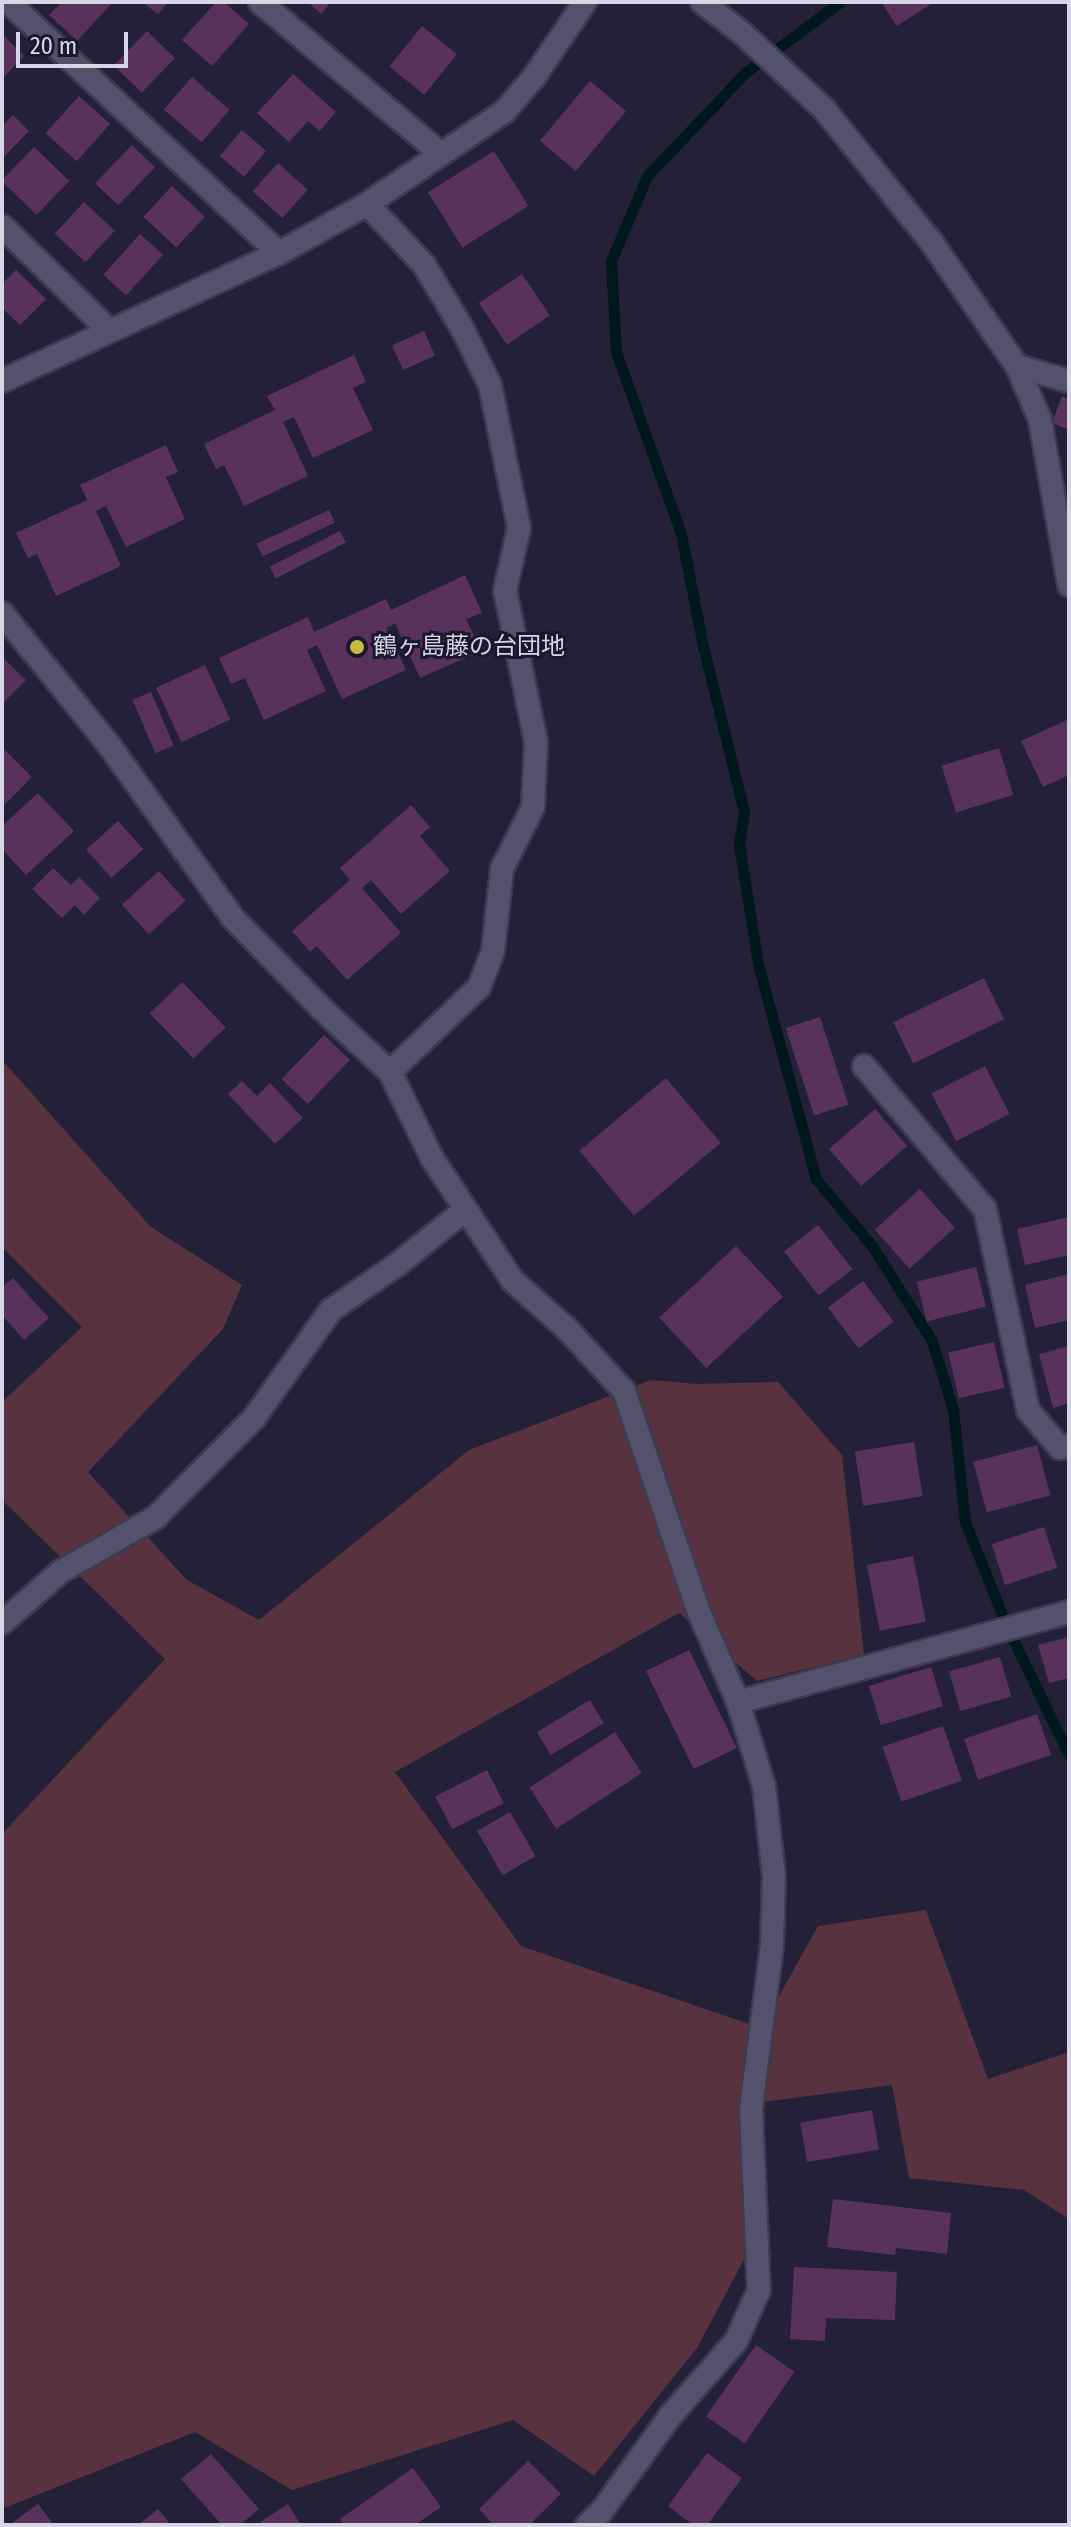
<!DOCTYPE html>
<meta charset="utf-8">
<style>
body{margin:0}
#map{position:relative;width:1071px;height:2527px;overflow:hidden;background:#242038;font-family:"Fira Sans Condensed","Noto Sans JP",sans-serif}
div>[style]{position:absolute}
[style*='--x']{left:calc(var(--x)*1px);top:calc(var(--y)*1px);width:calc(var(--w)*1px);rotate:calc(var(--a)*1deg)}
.green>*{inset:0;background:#58323e}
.stream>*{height:11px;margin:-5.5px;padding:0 5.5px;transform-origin:5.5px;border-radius:5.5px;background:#00171e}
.building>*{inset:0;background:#59325b;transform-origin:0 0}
.roads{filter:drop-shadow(2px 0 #3e3a4f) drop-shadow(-2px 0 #3e3a4f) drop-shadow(0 2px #3e3a4f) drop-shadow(0 -2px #3e3a4f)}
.minor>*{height:22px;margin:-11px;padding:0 11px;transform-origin:11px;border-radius:11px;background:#54516c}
.dots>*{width:22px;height:22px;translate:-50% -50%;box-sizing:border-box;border:4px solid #1b172e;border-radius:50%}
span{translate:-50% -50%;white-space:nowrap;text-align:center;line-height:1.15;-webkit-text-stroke:6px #1b172e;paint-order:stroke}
.poi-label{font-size:24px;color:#d7d6e6}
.left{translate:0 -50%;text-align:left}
.frame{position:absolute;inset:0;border:4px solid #d7d6e6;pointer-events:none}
.scale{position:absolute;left:16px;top:32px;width:112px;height:36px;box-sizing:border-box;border:4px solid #d7d6e6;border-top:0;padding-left:10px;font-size:24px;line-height:28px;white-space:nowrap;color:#d7d6e6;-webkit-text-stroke:6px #1b172e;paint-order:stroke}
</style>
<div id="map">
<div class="green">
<i style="clip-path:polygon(2px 1060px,151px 1227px,242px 1285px,223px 1329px,88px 1472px,187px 1580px,259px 1620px,469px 1450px,651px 1380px,696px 1384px,778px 1382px,842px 1455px,864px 1655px,757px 1681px,679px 1613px,395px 1772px,521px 1946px,761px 2028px,818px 1926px,926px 1910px,988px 2079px,1069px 2052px,1069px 2219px,1024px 2190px,909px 2178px,892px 2085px,763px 2102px,747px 2254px,697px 2348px,594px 2476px,513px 2420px,292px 2490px,195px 2432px,2px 2509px,2px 1834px,165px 1659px,2px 1500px,2px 1402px,82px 1327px,2px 1247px)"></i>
</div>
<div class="stream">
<i style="--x:840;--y:2;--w:117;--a:143.3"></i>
<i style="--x:746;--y:72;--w:144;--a:133.6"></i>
<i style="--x:647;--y:176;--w:92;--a:113"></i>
<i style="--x:611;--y:261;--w:91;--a:86.9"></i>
<i style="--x:616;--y:352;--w:193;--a:70.3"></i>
<i style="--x:681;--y:534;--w:114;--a:78.9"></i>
<i style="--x:703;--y:646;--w:171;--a:76.1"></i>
<i style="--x:744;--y:812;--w:32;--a:99"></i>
<i style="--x:739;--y:844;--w:121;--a:81"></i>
<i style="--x:758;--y:964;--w:223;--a:74.9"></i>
<i style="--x:816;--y:1179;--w:87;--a:50.1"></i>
<i style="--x:872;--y:1246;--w:112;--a:57.7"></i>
<i style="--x:932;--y:1341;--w:72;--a:73.1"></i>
<i style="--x:953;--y:1410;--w:113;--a:83.9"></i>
<i style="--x:965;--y:1522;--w:115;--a:68.1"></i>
<i style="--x:1008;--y:1629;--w:140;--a:64.2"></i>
</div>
<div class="building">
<i style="clip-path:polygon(62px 2px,113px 2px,77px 41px,49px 15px)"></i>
<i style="clip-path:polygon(142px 2px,168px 2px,158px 14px)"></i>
<i style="clip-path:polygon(216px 2px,224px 2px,249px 24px,212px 66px,182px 40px)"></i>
<i style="clip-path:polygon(308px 2px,331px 2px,321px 14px)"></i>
<i style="clip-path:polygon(881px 2px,934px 2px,897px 26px)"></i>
<i style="left:422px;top:26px;width:45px;height:52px;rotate:39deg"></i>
<i style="left:147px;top:31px;width:39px;height:48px;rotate:44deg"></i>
<i style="clip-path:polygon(2px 34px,24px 56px,2px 79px)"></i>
<i style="clip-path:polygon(293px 74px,336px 112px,320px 131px,308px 121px,289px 142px,257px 113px)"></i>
<i style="left:192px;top:77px;width:50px;height:43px;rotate:41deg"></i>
<i style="left:590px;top:81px;width:47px;height:78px;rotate:40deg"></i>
<i style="left:79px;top:96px;width:42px;height:50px;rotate:42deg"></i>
<i style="clip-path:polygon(13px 115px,29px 131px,2px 159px,2px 126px)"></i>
<i style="left:242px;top:130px;width:32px;height:34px;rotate:41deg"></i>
<i style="left:132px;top:145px;width:32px;height:53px;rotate:44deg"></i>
<i style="left:34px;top:147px;width:49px;height:47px;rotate:44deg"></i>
<i style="left:494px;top:151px;width:65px;height:78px;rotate:58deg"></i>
<i style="left:278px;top:163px;width:40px;height:38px;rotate:42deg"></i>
<i style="left:172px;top:186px;width:45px;height:42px;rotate:43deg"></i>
<i style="left:84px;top:202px;width:42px;height:43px;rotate:43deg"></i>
<i style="left:140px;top:234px;width:31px;height:55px;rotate:42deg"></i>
<i style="clip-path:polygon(16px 270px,46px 299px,20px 325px,2px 308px,2px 284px)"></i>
<i style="left:522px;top:274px;width:50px;height:52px;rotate:56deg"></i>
<i style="left:424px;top:331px;width:27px;height:35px;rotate:66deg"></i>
<i style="clip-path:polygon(354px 355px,366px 382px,353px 388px,373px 430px,313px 458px,294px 417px,283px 422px,308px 476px,244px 506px,224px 465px,216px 469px,204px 444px,275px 410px,267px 396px)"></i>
<i style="clip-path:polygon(1062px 396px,1069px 399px,1069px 430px,1052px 423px)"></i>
<i style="clip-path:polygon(166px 445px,178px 472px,166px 477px,185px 519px,126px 547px,106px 506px,96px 511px,121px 566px,56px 596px,37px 554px,28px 558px,16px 533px,87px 500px,80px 485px)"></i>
<i style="left:329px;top:510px;width:14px;height:80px;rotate:65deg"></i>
<i style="left:340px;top:531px;width:13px;height:79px;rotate:63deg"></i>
<i style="clip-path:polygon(465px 575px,482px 613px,466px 619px,481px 651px,420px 678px,395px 623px,387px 628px,406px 670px,342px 699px,317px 645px,307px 650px,326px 691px,264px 720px,245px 678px,231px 684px,219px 658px,308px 617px,314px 632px,386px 599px,391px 610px)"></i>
<i style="clip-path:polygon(2px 657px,26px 680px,2px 704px)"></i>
<i style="left:205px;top:665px;width:60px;height:54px;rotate:65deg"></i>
<i style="left:151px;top:692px;width:58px;height:20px;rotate:67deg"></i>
<i style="clip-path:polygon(1069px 719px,1069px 775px,1043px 787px,1021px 741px)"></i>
<i style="clip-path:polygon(2px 747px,32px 777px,2px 807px)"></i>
<i style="left:999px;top:748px;width:49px;height:60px;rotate:73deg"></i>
<i style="clip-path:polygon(38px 793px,74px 831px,26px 875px,2px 849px,2px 826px)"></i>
<i style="clip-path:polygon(411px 805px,430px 827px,420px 836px,450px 871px,401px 914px,371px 880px,362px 888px,401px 933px,347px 980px,317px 946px,310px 952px,292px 931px,350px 880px,340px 868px)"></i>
<i style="left:118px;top:821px;width:38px;height:43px;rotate:48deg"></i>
<i style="clip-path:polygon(53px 868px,71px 885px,79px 877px,100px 898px,84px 915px,75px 905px,62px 918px,32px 889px)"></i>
<i style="left:159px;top:871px;width:40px;height:50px;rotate:48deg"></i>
<i style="left:984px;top:978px;width:46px;height:101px;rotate:64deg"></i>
<i style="left:182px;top:982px;width:63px;height:45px;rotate:46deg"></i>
<i style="left:820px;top:1017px;width:92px;height:36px;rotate:72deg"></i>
<i style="left:324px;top:1035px;width:36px;height:61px;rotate:44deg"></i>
<i style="left:985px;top:1066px;width:54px;height:60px;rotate:63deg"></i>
<i style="left:666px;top:1078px;width:85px;height:113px;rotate:50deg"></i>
<i style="clip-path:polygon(242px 1081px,257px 1096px,270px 1083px,303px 1118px,275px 1144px,228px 1094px)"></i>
<i style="left:875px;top:1109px;width:49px;height:61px;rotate:49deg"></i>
<i style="left:920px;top:1189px;width:52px;height:61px;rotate:48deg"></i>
<i style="clip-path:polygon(1069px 1217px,1069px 1255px,1025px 1265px,1017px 1229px)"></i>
<i style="left:818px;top:1225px;width:56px;height:43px;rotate:52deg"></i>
<i style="left:736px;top:1246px;width:69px;height:105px;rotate:47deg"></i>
<i style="left:976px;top:1267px;width:41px;height:61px;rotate:76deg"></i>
<i style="clip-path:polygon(1069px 1274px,1069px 1320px,1035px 1328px,1025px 1285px)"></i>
<i style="clip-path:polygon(13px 1278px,49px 1318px,24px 1340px,2px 1315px,2px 1287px)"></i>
<i style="left:863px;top:1281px;width:51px;height:44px;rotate:53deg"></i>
<i style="left:994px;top:1342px;width:47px;height:47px;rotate:77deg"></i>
<i style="clip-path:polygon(1069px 1346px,1069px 1403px,1053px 1408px,1039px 1354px)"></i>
<i style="left:914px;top:1442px;width:55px;height:60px;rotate:81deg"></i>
<i style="left:1037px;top:1445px;width:52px;height:66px;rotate:75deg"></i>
<i style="left:1044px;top:1527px;width:43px;height:55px;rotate:72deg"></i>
<i style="left:913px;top:1556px;width:67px;height:47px;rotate:79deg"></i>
<i style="clip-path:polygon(1069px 1637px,1069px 1678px,1049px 1683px,1038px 1645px)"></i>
<i style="left:689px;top:1650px;width:109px;height:48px;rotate:64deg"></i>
<i style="left:1000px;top:1657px;width:41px;height:53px;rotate:74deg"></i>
<i style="left:931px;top:1667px;width:41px;height:65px;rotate:73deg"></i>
<i style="left:590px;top:1700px;width:27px;height:62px;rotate:59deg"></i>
<i style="left:1037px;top:1714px;width:43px;height:77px;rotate:71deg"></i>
<i style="left:943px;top:1726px;width:58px;height:64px;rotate:71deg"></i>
<i style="left:615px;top:1732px;width:49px;height:102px;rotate:57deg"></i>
<i style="left:487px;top:1770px;width:37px;height:58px;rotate:63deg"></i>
<i style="left:510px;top:1812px;width:51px;height:38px;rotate:60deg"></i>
<i style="left:872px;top:2110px;width:40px;height:73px;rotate:80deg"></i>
<i style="clip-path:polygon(833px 2199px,951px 2213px,947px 2254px,896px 2248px,895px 2255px,827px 2247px)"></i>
<i style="clip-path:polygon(794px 2267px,897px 2272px,895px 2320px,826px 2318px,825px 2341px,790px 2339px)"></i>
<i style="left:756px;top:2345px;width:47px;height:87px;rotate:35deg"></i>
<i style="clip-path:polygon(707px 2453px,742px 2478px,707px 2525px,693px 2525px,668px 2506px)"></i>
<i style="clip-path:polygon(211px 2454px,259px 2509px,240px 2525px,222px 2525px,181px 2479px)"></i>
<i style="clip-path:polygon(528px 2461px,561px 2494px,529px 2525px,494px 2525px,479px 2509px)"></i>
<i style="clip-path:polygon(413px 2468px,441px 2507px,415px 2525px,344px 2525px,340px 2519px)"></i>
<i style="clip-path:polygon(38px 2504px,54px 2525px,9px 2525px)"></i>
<i style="clip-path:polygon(288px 2504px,301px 2525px,262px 2525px,260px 2522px)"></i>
<i style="clip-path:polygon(158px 2509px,171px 2525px,138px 2525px)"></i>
</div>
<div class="roads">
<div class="minor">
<i style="--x:8;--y:2;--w:369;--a:42.8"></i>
<i style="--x:260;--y:2;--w:236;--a:40"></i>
<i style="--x:702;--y:2;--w:51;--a:37.8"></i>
<i style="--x:742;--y:33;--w:112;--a:42.8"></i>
<i style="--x:824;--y:109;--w:172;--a:51.1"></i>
<i style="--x:932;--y:243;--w:150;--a:55.4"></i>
<i style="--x:1017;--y:366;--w:59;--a:66.9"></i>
<i style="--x:1040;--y:420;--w:168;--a:80"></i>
<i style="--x:367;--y:204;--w:83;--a:46.9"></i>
<i style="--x:424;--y:265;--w:76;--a:59"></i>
<i style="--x:463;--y:330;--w:61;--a:63.9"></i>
<i style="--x:490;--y:385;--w:146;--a:78.5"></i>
<i style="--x:519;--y:528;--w:64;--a:102.7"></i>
<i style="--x:505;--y:590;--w:155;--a:78.5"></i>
<i style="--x:536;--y:742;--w:65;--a:92.6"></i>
<i style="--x:533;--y:807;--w:69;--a:116.6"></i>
<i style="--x:502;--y:869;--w:82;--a:96.3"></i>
<i style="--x:493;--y:951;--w:39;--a:111"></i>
<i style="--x:479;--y:987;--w:123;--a:136.3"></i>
<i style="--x:2;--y:226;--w:149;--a:44.2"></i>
<i style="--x:1017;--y:366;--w:54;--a:16.1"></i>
<i style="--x:2;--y:381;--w:305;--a:-24.8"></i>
<i style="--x:279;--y:253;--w:101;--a:-29.1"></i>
<i style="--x:367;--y:204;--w:165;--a:-33.9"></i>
<i style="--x:504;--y:112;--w:46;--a:-49.4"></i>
<i style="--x:534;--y:77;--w:91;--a:-55.8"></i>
<i style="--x:2;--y:613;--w:170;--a:51"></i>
<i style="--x:109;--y:745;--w:211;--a:54.4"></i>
<i style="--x:232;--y:917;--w:130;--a:45.6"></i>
<i style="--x:323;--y:1010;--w:91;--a:42.8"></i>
<i style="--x:390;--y:1072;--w:96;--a:64"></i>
<i style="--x:432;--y:1158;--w:146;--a:56.7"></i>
<i style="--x:512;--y:1280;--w:74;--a:41.7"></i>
<i style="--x:567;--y:1329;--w:84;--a:47.4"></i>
<i style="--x:624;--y:1391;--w:233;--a:71.3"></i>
<i style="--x:699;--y:1612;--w:98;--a:66.6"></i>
<i style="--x:738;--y:1702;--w:88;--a:72.8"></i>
<i style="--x:764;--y:1786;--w:92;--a:83.7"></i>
<i style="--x:774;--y:1877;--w:68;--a:91.7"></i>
<i style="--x:772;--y:1945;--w:166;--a:97.3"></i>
<i style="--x:751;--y:2110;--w:180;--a:87.5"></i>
<i style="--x:759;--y:2290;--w:56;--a:114.3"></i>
<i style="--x:736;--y:2341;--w:98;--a:131.3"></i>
<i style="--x:671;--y:2415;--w:120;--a:125.8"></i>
<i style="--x:601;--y:2512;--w:19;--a:137"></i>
<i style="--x:864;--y:1066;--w:187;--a:49.8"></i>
<i style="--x:985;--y:1209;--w:206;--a:77.9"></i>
<i style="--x:1028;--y:1410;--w:50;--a:49.9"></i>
<i style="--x:1060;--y:1448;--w:9;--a:-18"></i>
<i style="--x:2;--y:1623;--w:77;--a:-41.3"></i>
<i style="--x:60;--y:1572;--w:111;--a:-29.8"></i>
<i style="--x:156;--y:1517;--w:139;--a:-45.3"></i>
<i style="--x:254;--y:1418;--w:133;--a:-54.5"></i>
<i style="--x:331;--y:1310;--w:81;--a:-34.5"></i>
<i style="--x:398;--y:1264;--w:86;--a:-38.9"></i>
<i style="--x:738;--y:1702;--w:343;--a:-15.2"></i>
</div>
</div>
<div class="dots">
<i style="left:357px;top:647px;background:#c5bc3d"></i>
</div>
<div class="poi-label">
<span class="left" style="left:373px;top:647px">鶴ヶ島藤の台団地</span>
</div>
<div class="frame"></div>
<div class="scale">20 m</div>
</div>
